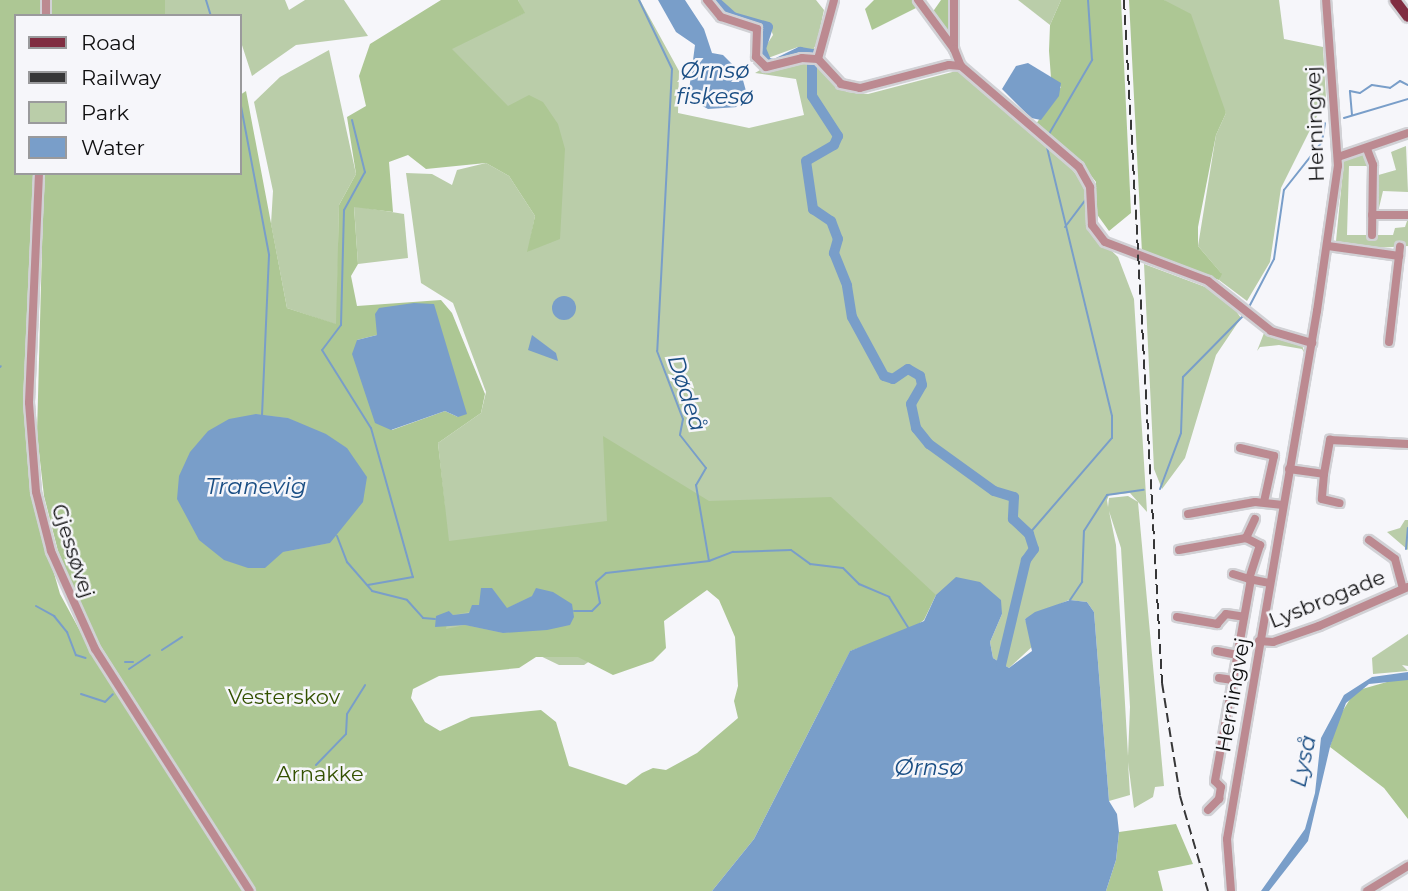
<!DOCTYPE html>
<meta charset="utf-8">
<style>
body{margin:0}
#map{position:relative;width:1408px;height:891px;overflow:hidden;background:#f6f6fa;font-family:Montserrat,sans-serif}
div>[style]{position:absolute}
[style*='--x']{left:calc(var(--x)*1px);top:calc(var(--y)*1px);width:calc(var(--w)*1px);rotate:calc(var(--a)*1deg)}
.green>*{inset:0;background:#bacda9}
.forest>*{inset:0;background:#adc794;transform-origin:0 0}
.water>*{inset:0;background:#799ec9}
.round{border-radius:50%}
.stream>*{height:2px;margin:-1px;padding:0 1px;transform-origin:1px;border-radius:1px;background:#799ec9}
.river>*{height:10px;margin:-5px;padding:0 5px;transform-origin:5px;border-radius:5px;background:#799ec9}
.roads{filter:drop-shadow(2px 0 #d1d1d5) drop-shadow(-2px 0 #d1d1d5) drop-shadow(0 2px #d1d1d5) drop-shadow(0 -2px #d1d1d5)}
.minor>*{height:8px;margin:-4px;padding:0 4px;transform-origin:4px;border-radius:4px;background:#bc8a91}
.major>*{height:10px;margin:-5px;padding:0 5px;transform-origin:5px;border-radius:5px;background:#802d41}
.rail>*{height:2px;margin-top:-1px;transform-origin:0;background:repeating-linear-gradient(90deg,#373738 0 10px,transparent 0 15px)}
span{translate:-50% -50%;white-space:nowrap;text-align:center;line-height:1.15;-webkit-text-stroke:5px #f6f6fa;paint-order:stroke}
.street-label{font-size:21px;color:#0f0f10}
.park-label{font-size:21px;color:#335101}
.water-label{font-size:23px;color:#1a4e84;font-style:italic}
.legend{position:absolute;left:14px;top:14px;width:228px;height:161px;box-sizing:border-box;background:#f6f6fa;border:2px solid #9a9a9c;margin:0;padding:9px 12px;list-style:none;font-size:21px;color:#0f0f10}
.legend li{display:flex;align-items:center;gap:14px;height:35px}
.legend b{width:35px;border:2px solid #9a9a9c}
</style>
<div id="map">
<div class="green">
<i style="clip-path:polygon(165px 0,285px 0,289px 10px,305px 0,344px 0,368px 36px,296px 45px,252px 76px,240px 39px,240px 16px,163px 16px)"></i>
<i style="clip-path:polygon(evenodd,518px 0,640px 0,679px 71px,678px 113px,749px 128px,804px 115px,796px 79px,755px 73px,799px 47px,814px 47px,820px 68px,847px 92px,868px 94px,960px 70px,1066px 162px,1083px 183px,1090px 230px,1118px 257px,1134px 299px,1147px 512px,1130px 493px,1109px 495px,1107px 500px,1108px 507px,1109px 498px,1128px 496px,1138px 502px,1164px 786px,1155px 787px,1153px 797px,1134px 808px,1128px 762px,1130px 795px,1109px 801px,1094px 612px,1087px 602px,1069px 600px,1025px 619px,1034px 645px,1009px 668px,993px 658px,990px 642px,1002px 614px,936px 595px,850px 651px,820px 709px,710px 580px,584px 665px,559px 665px,530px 651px,255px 629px,240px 173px,292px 346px,445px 510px,438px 443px,481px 413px,486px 392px,453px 303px,421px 283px,406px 173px,432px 174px,452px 185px,457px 170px,486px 163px,509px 176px,535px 216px,528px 252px,540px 213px,451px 48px,524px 13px,518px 0,1109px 511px,1121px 548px,1130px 707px,1128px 756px,1116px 545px,1109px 511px)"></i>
<i style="clip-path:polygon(717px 0,816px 0,824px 10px,816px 47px,798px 47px,768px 58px,764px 49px,773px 35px,769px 24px,735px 16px)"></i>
<i style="clip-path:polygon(1018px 0,1061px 0,1050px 25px)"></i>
<i style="clip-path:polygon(1164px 0,1279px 0,1284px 39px,1323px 47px,1326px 98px,1281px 188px,1270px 262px,1247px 301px,1219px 280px,1221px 273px,1198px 246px,1216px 135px,1226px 113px)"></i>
<i style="clip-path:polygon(329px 50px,356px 174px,339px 205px,337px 325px,287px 308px,271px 224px,273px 191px,254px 102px,280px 77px)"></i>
<i style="clip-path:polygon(1406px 146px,1408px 192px,1383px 191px,1378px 212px,1375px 176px,1396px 170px,1391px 152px)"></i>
<i style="clip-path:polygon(1363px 153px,1370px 166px,1349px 166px,1347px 235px,1393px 235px,1395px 228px,1405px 227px,1408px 218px,1408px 246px,1376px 248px,1336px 241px,1344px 160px)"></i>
<i style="clip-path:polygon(354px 206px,404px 214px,408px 258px,358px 264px)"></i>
<i style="clip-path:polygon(1144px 264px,1224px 294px,1241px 318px,1216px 355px,1185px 458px,1162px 489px,1154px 469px)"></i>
<i style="clip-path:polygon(1264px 333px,1302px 345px,1305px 354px,1302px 349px,1279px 345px,1260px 347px,1257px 351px)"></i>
<i style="clip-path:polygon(1405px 520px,1408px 520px,1408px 579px,1408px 550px,1387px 532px,1400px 528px)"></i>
<i style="clip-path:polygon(1408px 634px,1408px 666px,1402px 665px,1408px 671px,1373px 674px,1372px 658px)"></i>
</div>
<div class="forest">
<i style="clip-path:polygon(0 0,42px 0,41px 16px,16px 16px,16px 173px,34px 173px,26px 437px,39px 521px,60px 594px,91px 651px,243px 891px,0 891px)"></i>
<i style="left:52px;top:0;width:113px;height:16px"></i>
<i style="clip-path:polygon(evenodd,441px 0,518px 0,525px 13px,452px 49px,508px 106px,529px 95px,543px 102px,558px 124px,565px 149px,560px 239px,527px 252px,535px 216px,509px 176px,486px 163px,426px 169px,408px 155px,389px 162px,393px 212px,354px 207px,358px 264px,351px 276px,357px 306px,441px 300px,452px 313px,485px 394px,481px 413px,438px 443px,449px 541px,607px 521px,603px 436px,709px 501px,831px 497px,936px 595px,924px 620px,910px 630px,850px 651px,754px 839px,712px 891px,256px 891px,93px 634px,58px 551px,44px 496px,37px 434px,44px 173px,240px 173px,240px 95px,246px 91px,287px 308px,336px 324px,339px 205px,356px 174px,347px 117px,366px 106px,359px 76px,370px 44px,441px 0,377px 335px,458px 417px,445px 411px,392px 430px,357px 340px,377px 335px,441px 0,256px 414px,288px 418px,347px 448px,330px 543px,283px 552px,256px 414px,441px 0,707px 590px,719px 600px,735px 637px,738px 686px,734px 701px,738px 718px,697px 753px,666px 770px,653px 768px,642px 773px,626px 785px,569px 766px,556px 722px,541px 710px,471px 717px,440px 731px,425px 722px,411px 698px,413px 689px,439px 676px,519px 668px,536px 657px,578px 657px,613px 675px,653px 661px,666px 648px,664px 621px,707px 590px,441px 0,532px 596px,570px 625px,503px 633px,465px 625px,446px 629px,449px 611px,453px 615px,469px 612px,479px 605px,506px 609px,532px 596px)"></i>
<i style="clip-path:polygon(874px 0,913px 0,918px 7px,872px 30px,865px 9px)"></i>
<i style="clip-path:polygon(941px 0,950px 0,950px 37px,932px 13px)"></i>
<i style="clip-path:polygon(1061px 0,1121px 0,1131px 213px,1109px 231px,1096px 213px,1096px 182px,1079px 160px,1036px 124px,1061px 87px,1051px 78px,1049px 51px,1050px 25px)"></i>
<i style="clip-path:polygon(1129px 0,1164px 0,1191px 14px,1226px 113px,1216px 135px,1198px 227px,1198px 246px,1222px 274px,1219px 280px,1142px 253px)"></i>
<i style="clip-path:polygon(1394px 680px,1408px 680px,1408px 819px,1384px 788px,1330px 747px,1339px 717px,1355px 691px)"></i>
<i style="clip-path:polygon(1176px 824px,1193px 864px,1158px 871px,1163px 891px,1106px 891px,1116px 860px,1119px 832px)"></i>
</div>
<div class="water">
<i style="clip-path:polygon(658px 0,685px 0,704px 29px,712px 53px,723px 55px,741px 73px,746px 91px,738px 107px,708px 109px,688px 98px,695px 45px,676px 32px)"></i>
<i style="clip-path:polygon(1028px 63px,1061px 83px,1059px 96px,1041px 120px,1031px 118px,1002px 89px,1016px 66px)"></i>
<i class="round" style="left:552px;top:296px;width:24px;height:24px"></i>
<i style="clip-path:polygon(414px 303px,434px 304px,467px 414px,458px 417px,445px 411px,391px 430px,375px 423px,352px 354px,357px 340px,377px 335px,375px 314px,379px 308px)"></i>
<i style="clip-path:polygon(532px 335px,556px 353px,558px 361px,528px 350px)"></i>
<i style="clip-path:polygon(256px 414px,288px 418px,326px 434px,347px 448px,367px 477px,363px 502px,330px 543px,283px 552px,265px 568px,248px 568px,224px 560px,199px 540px,177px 499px,179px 476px,190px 452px,208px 431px,229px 419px)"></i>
<i style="clip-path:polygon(956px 577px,980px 582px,1001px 600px,1002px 614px,990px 642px,993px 658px,1009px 668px,1032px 651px,1025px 619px,1035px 612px,1070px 600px,1087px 602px,1094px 612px,1109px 801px,1117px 814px,1119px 832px,1116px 860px,1106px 891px,712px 891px,754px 839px,850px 651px,924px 621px,936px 595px)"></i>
<i style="clip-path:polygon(481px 588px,492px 588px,507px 608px,532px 596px,536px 588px,553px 592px,572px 604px,574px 617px,570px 625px,547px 630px,503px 633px,465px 625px,435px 627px,436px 616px,449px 611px,453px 615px,469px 613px,472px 605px,479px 605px)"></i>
<i style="clip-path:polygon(1408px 672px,1408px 680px,1369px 684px,1346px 703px,1330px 747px,1308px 841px,1269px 891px,1261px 891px,1305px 829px,1315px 793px,1321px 738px,1344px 695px,1372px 677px)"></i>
</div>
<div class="stream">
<i style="--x:206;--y:0;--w:17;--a:73"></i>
<i style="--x:639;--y:0;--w:76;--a:64.4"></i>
<i style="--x:672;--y:69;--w:282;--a:93"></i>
<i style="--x:657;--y:351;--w:73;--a:69.1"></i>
<i style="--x:683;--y:419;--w:16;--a:101"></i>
<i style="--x:680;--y:435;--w:42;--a:51.8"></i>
<i style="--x:706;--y:468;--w:20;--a:120"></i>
<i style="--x:696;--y:485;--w:77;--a:80.3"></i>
<i style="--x:709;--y:561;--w:26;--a:-21"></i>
<i style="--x:733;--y:552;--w:58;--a:-2"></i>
<i style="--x:791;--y:550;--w:24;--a:36"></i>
<i style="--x:810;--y:564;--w:33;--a:7"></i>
<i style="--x:843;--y:568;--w:23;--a:45"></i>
<i style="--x:859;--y:584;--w:33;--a:23"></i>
<i style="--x:889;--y:597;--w:39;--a:58"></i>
<i style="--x:240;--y:101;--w:157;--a:79.3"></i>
<i style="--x:269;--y:255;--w:160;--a:92.5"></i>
<i style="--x:1352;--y:115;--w:24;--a:-95"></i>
<i style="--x:1350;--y:91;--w:10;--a:11"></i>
<i style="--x:1360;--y:93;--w:14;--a:-34"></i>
<i style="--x:1372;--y:85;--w:18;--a:9"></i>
<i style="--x:1390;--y:88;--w:12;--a:-35"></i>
<i style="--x:1400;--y:81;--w:9;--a:27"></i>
<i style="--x:1344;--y:118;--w:67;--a:-16.5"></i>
<i style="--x:352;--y:120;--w:54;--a:76"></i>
<i style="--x:365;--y:172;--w:43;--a:118.9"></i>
<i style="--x:344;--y:210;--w:115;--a:91.5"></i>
<i style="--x:341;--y:325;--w:31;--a:127"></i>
<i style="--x:322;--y:350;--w:92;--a:57.9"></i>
<i style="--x:371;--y:428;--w:155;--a:74.3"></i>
<i style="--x:413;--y:577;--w:46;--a:169.9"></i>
<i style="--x:1049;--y:134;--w:86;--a:-59.8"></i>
<i style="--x:1092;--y:60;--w:60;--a:-93.8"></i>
<i style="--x:1065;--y:227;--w:34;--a:-53"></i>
<i style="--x:1249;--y:307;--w:54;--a:-62.5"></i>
<i style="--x:1274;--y:259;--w:70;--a:-81.8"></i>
<i style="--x:1284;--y:190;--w:61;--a:-51.6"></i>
<i style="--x:1322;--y:142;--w:19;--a:-81"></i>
<i style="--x:0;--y:367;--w:1;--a:-45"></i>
<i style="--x:1160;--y:489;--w:60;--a:-69.4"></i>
<i style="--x:1181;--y:433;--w:56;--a:-88"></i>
<i style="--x:1183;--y:377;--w:87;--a:-45.5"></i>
<i style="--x:1029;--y:534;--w:127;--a:-49.2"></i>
<i style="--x:1112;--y:438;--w:22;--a:-90"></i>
<i style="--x:1112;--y:416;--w:280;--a:-103.6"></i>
<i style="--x:337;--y:536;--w:28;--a:69"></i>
<i style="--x:347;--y:562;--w:38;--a:49"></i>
<i style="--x:372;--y:591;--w:36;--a:14"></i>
<i style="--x:407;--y:600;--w:24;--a:48"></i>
<i style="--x:423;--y:618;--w:12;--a:5"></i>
<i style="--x:1406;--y:549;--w:21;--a:-85"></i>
<i style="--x:1070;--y:600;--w:22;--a:-56"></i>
<i style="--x:1082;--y:582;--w:51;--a:-87.8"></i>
<i style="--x:1084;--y:531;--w:43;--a:-57.4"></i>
<i style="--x:1107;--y:495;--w:37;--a:-8"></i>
<i style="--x:36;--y:606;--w:21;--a:29"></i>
<i style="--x:54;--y:616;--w:21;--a:51"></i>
<i style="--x:67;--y:632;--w:25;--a:69"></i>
<i style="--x:76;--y:655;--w:10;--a:17"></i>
<i style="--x:574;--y:611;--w:18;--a:0"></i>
<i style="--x:592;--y:611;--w:11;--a:-45"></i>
<i style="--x:600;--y:603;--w:21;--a:-101"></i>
<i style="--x:596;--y:582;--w:13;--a:-42"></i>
<i style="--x:606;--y:573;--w:104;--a:-6.6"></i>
<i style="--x:162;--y:650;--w:24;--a:-33"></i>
<i style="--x:125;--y:662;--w:8;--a:0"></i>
<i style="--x:129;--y:669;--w:25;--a:-34"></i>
<i style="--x:81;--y:694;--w:25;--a:18"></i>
<i style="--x:105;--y:702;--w:11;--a:-45"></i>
<i style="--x:316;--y:765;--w:43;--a:-45.9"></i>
<i style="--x:346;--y:734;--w:20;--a:-87"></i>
<i style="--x:347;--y:714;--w:34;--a:-58"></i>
</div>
<div class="river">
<i style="--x:714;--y:0;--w:25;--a:42"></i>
<i style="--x:733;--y:17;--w:36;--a:16"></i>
<i style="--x:768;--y:27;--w:23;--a:108"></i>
<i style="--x:761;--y:49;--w:15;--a:67"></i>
<i style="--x:767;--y:63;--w:8;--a:7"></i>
<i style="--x:775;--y:64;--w:28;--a:-26"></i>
<i style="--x:800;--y:52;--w:12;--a:9"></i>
<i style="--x:812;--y:54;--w:42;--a:90"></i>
<i style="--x:812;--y:96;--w:48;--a:57"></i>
<i style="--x:838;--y:136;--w:10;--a:114"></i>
<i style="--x:834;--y:145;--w:32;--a:150"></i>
<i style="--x:806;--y:161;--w:49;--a:81.7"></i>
<i style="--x:813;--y:209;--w:22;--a:34"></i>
<i style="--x:831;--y:221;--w:19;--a:69"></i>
<i style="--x:838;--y:239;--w:15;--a:106"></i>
<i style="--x:834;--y:253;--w:35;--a:68"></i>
<i style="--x:847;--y:286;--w:31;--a:81"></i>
<i style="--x:852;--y:317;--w:67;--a:61.5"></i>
<i style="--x:884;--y:376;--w:9;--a:18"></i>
<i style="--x:893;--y:379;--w:18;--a:-34"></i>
<i style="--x:908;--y:369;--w:14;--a:30"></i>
<i style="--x:920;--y:376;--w:9;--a:77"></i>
<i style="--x:922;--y:385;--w:22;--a:120"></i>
<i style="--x:911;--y:404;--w:25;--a:78"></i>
<i style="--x:916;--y:428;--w:21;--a:51"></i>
<i style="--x:929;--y:444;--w:80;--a:35.9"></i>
<i style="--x:994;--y:491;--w:21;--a:17"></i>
<i style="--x:1014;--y:497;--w:22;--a:93"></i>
<i style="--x:1013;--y:519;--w:22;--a:43"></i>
<i style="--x:1029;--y:534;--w:16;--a:72"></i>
<i style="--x:1034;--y:549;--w:14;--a:126"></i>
<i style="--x:1026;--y:560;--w:108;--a:103.4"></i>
</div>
<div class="roads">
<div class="minor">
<i style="--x:707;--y:0;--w:22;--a:51"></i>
<i style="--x:721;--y:17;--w:38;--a:18"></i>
<i style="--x:757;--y:29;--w:28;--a:92"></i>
<i style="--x:756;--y:57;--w:14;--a:45"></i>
<i style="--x:766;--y:67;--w:37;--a:-14"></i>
<i style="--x:802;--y:58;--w:16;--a:4"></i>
<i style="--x:818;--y:59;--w:34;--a:47"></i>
<i style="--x:841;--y:84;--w:19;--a:12"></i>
<i style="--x:860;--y:88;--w:92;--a:-14.5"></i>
<i style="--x:949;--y:65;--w:12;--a:5"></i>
<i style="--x:961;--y:66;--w:155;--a:40.6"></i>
<i style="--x:1079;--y:167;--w:23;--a:61"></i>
<i style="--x:1090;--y:187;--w:38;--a:87"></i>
<i style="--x:1092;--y:225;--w:21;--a:53"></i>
<i style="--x:1105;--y:242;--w:110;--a:20.7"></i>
<i style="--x:1208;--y:281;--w:80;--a:38.4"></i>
<i style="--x:1271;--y:331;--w:43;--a:16.3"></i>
<i style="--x:918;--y:0;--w:61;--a:53.7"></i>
<i style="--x:954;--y:0;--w:49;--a:90"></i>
<i style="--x:954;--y:49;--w:18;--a:68"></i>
<i style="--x:46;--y:16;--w:16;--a:-90"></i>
<i style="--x:818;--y:59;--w:61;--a:-74.8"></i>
<i style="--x:1367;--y:149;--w:17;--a:69"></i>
<i style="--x:1373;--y:165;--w:70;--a:90.8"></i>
<i style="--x:1338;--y:157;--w:74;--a:-18.9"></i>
<i style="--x:39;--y:173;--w:230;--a:92.5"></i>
<i style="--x:29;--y:403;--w:89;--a:85.5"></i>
<i style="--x:36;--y:492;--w:61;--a:75.7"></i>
<i style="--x:51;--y:551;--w:107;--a:65.8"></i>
<i style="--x:95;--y:649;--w:287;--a:57.4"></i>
<i style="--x:1372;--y:215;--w:36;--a:0"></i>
<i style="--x:1328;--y:246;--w:72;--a:8"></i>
<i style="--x:1389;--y:342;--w:96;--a:-83.4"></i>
<i style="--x:1240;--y:448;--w:35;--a:13"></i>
<i style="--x:1274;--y:456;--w:47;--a:102.3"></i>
<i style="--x:1289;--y:469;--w:35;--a:8"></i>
<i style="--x:1324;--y:474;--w:25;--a:95"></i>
<i style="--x:1322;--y:499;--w:18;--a:13"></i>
<i style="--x:1324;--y:474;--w:35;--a:-80"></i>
<i style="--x:1330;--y:440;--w:78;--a:2.9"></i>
<i style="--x:1188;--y:514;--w:68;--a:-10.2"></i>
<i style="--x:1255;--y:502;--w:28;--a:6"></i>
<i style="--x:1246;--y:538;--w:21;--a:-65"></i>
<i style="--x:1369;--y:540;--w:32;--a:36"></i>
<i style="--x:1395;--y:559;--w:30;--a:75"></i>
<i style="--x:1179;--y:550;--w:68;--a:-10.2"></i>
<i style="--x:1246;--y:538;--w:16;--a:27"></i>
<i style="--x:1260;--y:545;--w:36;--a:108"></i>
<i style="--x:1249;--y:579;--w:20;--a:11"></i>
<i style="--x:1233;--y:574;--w:17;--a:17"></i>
<i style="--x:1177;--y:617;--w:41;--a:9.9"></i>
<i style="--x:1217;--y:624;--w:13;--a:-48"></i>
<i style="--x:1226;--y:614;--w:18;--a:9"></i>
<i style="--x:1259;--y:641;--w:14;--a:4"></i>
<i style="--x:1273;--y:642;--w:49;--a:-19.2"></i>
<i style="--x:1319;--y:626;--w:97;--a:-23.7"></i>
<i style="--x:1217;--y:651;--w:21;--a:11"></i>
<i style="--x:1219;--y:678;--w:14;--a:8"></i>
<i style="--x:1208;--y:810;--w:16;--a:-45"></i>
<i style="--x:1219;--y:799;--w:12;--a:-81"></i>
<i style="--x:1221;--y:787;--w:8;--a:-135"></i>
<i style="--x:1215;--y:781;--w:205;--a:-79.9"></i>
<i style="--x:1231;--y:891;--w:52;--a:-94.4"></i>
<i style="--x:1227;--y:839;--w:536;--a:-80.33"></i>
<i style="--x:1317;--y:311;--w:147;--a:-81.8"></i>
<i style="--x:1338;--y:166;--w:166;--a:-94.1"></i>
<i style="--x:1367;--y:891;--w:48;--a:-31.4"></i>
</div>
<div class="major">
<i style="--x:1395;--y:0;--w:21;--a:53"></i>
</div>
</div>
<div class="rail">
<i style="--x:1124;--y:0;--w:684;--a:86.82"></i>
<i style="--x:1162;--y:683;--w:114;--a:80.9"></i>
<i style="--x:1180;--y:796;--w:99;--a:73.6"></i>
</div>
<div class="street-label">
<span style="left:1315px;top:124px;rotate:-92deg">Herningvej</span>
<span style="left:73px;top:551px;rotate:72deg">Gjessøvej</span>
<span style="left:1327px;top:599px;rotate:-22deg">Lysbrogade</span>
<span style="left:1233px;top:695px;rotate:-80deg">Herningvej</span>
</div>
<div class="park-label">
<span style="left:284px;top:697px">Vesterskov</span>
<span style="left:320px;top:774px">Arnakke</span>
</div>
<div class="water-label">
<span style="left:715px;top:83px">Ørnsø<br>fiskesø</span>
<span style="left:687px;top:393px;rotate:72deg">Dødeå</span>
<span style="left:256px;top:486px">Tranevig</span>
<span style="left:1303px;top:761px;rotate:-78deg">Lyså</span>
<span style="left:929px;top:767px">Ørnsø</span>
</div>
<ul class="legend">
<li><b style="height:9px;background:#802d41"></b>Road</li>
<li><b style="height:9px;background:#373738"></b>Railway</li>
<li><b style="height:19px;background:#bacda9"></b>Park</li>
<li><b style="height:19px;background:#799ec9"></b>Water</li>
</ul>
</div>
